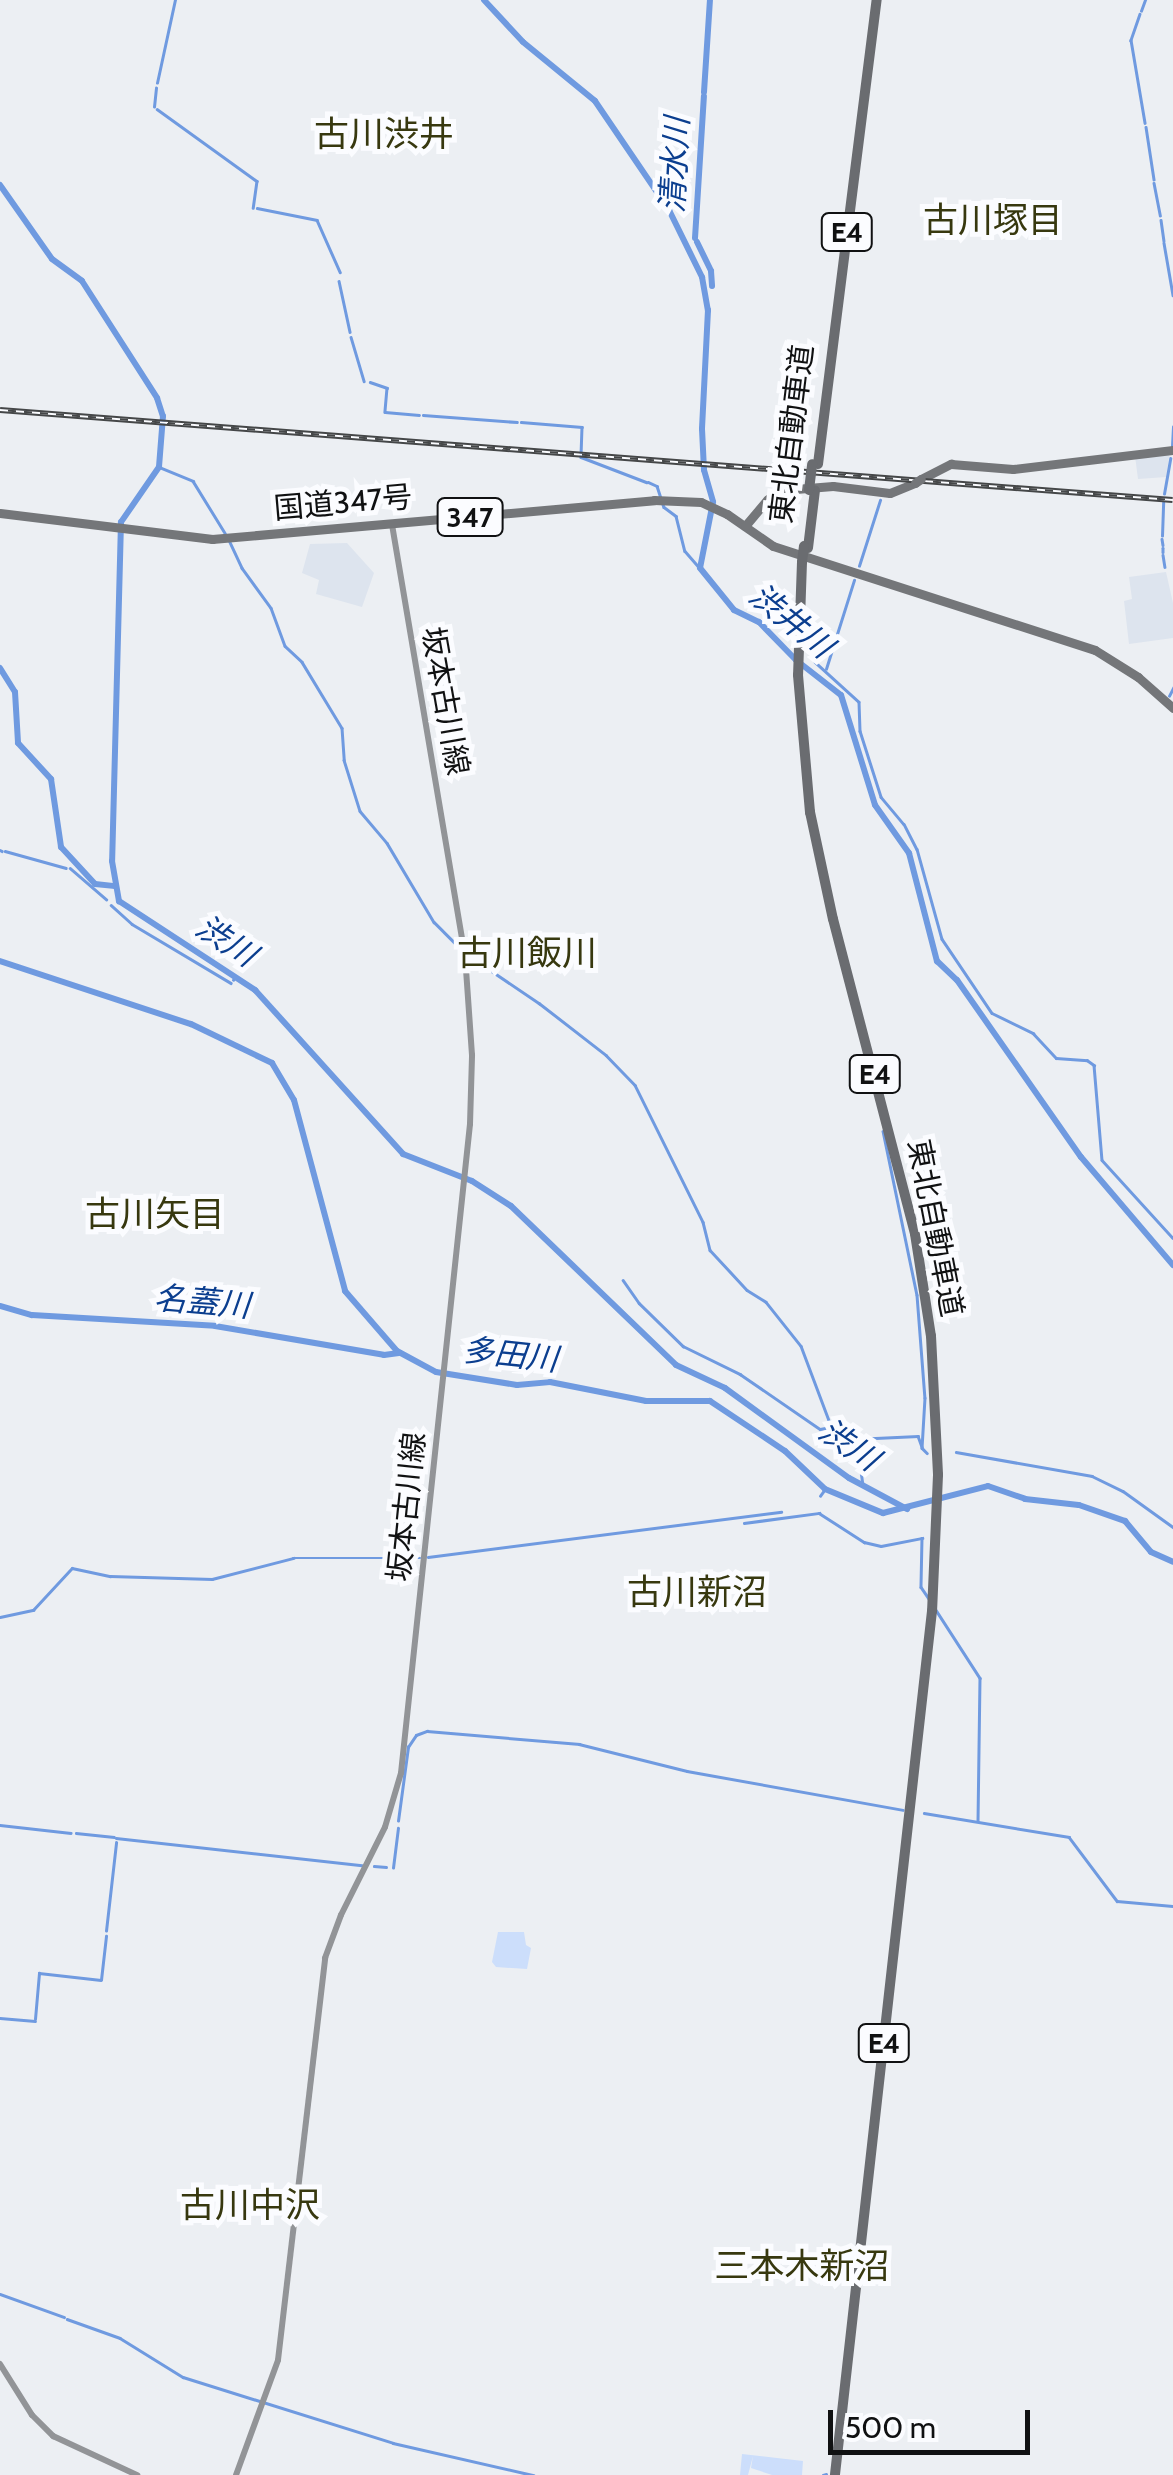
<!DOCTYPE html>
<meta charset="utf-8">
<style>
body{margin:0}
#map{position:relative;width:1173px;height:2475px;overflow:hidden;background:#eceff3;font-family:Cabin,"Noto Sans JP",sans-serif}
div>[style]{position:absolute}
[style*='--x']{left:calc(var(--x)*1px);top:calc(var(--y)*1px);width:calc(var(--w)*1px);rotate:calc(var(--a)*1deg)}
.built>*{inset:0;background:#dde4ee}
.green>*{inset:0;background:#ccdefb}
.stream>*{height:2.5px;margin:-1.25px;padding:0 1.25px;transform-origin:1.25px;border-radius:1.25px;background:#6f9ae0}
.river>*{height:6px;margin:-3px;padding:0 3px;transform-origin:3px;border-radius:3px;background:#6f9ae0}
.secondary>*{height:6px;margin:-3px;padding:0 3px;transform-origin:3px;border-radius:3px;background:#929497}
.trunk>*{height:9px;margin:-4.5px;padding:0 4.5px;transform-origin:4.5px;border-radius:4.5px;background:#747679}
.motorway>*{height:10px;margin:-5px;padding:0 5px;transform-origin:5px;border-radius:5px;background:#6a6c70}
.rail>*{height:6px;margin-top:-3px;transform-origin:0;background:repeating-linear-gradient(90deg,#fbfcff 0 8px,#454748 0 16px);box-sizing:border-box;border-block:2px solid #454748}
.trunk-bridge>*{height:9px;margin:-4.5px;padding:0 4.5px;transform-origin:4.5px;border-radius:4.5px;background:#747679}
.motorway-bridge>*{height:10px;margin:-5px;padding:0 5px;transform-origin:5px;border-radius:5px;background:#6a6c70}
span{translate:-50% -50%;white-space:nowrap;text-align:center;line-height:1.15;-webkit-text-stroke:10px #fbfcff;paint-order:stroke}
.shield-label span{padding:2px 8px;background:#fbfcff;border:2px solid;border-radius:8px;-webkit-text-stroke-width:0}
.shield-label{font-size:28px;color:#101112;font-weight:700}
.street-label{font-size:30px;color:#101112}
.water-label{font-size:32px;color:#0b3e8f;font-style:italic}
.quarter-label{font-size:35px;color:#37380f}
.scale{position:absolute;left:828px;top:2410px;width:202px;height:45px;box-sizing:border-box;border:5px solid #101112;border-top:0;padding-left:12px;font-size:30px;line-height:35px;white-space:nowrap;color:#101112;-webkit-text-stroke:8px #fbfcff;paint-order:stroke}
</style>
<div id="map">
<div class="built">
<i style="clip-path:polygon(1170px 452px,1166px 477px,1138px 479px,1135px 456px)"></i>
<i style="clip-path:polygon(347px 543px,374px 573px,362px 607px,316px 594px,319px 580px,302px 573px,310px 544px)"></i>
<i style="clip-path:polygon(1166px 572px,1173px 603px,1173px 638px,1129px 644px,1124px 601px,1132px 599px,1129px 577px)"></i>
</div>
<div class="green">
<i style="clip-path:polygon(498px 1932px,524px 1932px,526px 1945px,531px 1948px,527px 1969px,496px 1967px,492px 1962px)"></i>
<i style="clip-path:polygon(742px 2454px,803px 2461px,802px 2475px,772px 2475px,751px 2468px,753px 2456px,748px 2475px,740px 2475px)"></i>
</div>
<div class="stream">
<i style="--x:485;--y:0;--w:1;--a:45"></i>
<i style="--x:1141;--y:11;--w:12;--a:-70"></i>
<i style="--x:1140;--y:14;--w:28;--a:109"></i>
<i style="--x:1131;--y:40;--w:84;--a:80.4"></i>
<i style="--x:157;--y:83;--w:85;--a:-77.8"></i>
<i style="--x:154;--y:107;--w:19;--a:-84"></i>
<i style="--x:157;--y:109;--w:123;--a:35.8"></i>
<i style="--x:257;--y:181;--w:27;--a:98"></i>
<i style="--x:1146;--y:127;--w:53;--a:81.3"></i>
<i style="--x:1154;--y:183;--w:33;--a:79"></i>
<i style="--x:257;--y:208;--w:61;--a:11.3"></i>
<i style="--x:317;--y:220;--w:57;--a:66.1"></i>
<i style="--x:1161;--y:220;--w:21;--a:82"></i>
<i style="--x:1164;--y:243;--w:53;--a:80.2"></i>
<i style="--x:339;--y:281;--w:52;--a:77.8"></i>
<i style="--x:351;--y:337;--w:46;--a:73.5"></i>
<i style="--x:370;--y:382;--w:18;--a:19"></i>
<i style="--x:387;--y:388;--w:24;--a:95"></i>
<i style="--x:385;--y:412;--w:34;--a:5"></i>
<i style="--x:423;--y:415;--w:94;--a:4.3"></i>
<i style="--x:521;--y:422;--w:61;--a:4.7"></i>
<i style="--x:582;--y:427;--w:30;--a:92"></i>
<i style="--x:581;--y:457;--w:70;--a:21"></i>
<i style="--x:1172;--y:446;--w:19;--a:-87"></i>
<i style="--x:159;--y:467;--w:37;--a:22"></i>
<i style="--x:193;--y:481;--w:61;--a:58.4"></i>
<i style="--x:648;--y:482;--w:10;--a:24"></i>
<i style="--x:657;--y:486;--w:22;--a:72"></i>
<i style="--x:664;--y:507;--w:15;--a:37"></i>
<i style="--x:676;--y:516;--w:36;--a:76"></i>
<i style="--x:685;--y:551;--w:23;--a:49"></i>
<i style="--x:1164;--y:494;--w:36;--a:-80"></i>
<i style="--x:1162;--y:536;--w:33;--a:-88"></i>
<i style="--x:1162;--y:539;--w:6;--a:81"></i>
<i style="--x:229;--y:540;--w:31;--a:65"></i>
<i style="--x:242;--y:568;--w:49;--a:54.1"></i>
<i style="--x:271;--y:608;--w:40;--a:69.8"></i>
<i style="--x:285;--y:646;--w:23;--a:43"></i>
<i style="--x:302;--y:662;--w:77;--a:58.8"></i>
<i style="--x:342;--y:728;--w:32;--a:86"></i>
<i style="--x:344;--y:760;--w:53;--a:72.6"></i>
<i style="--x:360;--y:811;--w:42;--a:49.8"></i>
<i style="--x:387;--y:843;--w:92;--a:59.3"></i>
<i style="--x:434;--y:922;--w:40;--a:45"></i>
<i style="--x:1163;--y:548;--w:4;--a:90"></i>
<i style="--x:1163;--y:555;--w:12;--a:81"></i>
<i style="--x:859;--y:566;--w:69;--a:-72.3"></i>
<i style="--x:815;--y:662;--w:59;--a:42.3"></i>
<i style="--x:859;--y:702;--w:29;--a:88"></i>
<i style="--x:860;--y:731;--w:69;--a:72.3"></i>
<i style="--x:881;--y:797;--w:35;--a:50"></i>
<i style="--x:904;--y:824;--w:28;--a:63"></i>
<i style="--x:917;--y:849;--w:93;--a:74.5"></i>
<i style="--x:942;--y:939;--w:89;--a:56"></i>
<i style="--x:992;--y:1013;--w:46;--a:26"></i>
<i style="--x:1033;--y:1033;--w:34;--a:47"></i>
<i style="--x:1056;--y:1058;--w:31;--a:4"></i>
<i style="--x:1087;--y:1060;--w:9;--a:36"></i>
<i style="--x:1094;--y:1065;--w:95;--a:85.2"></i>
<i style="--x:1102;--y:1160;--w:105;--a:47.7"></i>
<i style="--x:826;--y:669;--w:93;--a:-72.5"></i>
<i style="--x:1169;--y:696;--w:9;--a:-63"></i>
<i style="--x:0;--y:850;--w:2;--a:27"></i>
<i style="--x:5;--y:851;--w:63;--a:15.6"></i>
<i style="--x:70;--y:868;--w:48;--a:40.7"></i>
<i style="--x:111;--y:905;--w:28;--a:42"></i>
<i style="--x:132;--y:924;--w:115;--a:30.8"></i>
<i style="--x:468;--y:955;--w:86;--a:34.1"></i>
<i style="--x:539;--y:1003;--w:85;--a:37.8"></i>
<i style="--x:606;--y:1055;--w:42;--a:46"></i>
<i style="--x:635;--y:1085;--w:153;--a:63.6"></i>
<i style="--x:703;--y:1222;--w:29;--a:76"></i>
<i style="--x:710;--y:1250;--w:54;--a:47.2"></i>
<i style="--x:747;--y:1290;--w:22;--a:32"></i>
<i style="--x:766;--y:1302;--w:56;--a:51.5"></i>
<i style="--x:801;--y:1346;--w:94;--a:69.4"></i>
<i style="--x:834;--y:1434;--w:46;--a:53.9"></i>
<i style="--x:861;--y:1471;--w:14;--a:82"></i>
<i style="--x:233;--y:980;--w:4;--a:-56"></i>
<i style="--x:883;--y:1131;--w:167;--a:78.3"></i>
<i style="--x:917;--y:1295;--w:103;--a:85.6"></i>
<i style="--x:925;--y:1398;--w:50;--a:93.4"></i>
<i style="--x:922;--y:1448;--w:7;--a:45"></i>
<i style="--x:623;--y:1280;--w:28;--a:55"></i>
<i style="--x:639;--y:1303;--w:62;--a:44.3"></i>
<i style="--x:683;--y:1346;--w:64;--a:26.2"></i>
<i style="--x:740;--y:1374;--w:97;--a:34.5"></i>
<i style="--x:820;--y:1429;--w:5;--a:-11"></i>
<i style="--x:838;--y:1424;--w:22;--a:43"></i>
<i style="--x:854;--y:1439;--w:64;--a:-2.7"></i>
<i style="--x:918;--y:1436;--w:12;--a:70"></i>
<i style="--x:956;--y:1452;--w:138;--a:10"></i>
<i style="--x:1092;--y:1476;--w:34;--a:26"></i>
<i style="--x:1123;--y:1491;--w:62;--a:35.8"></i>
<i style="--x:820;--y:1496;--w:9;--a:-54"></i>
<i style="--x:744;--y:1523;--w:76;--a:-7.6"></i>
<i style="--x:819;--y:1513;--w:54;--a:32.8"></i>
<i style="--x:864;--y:1542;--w:17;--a:13"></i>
<i style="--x:881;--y:1546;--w:42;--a:-11"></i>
<i style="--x:922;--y:1538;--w:49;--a:91.2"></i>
<i style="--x:921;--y:1587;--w:14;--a:56"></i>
<i style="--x:428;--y:1557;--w:356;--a:-7.3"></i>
<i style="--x:936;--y:1610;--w:81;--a:57.1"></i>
<i style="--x:980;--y:1678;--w:143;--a:90.8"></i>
<i style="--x:0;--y:1617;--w:34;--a:-12"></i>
<i style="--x:33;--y:1610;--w:57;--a:-47.1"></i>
<i style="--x:72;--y:1568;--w:39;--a:12"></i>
<i style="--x:110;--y:1576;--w:102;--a:1.7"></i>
<i style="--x:212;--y:1579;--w:84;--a:-14.5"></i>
<i style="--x:293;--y:1558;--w:127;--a:0"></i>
<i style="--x:924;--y:1813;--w:147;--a:9.4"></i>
<i style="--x:1069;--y:1837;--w:80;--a:53.1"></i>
<i style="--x:1117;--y:1901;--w:56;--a:5.1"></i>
<i style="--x:398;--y:1821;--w:75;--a:-82.3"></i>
<i style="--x:408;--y:1747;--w:14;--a:-56"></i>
<i style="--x:416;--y:1735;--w:12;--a:-20"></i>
<i style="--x:427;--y:1731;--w:153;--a:4.9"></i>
<i style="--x:579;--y:1744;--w:111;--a:14"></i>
<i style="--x:687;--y:1771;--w:219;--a:10.2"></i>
<i style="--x:0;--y:1825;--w:71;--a:6.4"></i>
<i style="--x:76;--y:1833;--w:38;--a:6"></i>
<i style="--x:116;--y:1838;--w:247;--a:6.3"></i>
<i style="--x:374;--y:1866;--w:12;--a:5"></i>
<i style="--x:393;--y:1868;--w:40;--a:-82.9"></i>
<i style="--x:106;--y:1931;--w:89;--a:-83.5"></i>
<i style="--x:0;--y:2018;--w:35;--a:5"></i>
<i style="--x:35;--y:2019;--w:46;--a:-85"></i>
<i style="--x:39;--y:1973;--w:62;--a:6.4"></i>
<i style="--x:101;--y:1980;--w:44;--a:-83.5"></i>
<i style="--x:0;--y:2294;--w:68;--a:19.8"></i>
<i style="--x:67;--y:2319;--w:56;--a:19.7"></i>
<i style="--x:120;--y:2338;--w:74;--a:31.8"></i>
<i style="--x:183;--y:2377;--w:220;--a:17.4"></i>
<i style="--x:393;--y:2443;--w:144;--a:12.9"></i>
<i style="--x:823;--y:2475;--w:3;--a:-18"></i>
</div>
<div class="river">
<i style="--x:484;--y:0;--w:57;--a:47.1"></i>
<i style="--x:523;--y:42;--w:93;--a:39.3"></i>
<i style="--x:595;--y:101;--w:132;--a:55.8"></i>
<i style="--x:669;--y:210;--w:75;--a:63.8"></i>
<i style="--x:702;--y:277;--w:34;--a:80"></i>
<i style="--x:708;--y:310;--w:119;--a:92.9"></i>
<i style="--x:702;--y:429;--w:41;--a:87.2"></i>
<i style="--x:704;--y:470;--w:33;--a:74"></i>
<i style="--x:713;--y:502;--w:67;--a:101.1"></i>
<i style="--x:700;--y:568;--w:54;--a:51"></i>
<i style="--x:734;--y:610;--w:28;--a:26"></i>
<i style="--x:759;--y:622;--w:53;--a:45.8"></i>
<i style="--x:796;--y:660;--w:57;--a:37.9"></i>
<i style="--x:841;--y:695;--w:115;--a:72.8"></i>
<i style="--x:875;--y:805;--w:59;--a:54.7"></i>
<i style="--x:909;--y:853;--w:112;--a:75.5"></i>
<i style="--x:937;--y:961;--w:28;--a:44"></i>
<i style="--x:957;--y:980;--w:216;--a:55"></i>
<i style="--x:1081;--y:1157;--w:142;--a:49.6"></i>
<i style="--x:704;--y:92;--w:92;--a:-86.3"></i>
<i style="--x:0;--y:185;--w:90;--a:54.9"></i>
<i style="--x:52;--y:259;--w:37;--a:36"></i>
<i style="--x:82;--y:281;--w:139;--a:57.3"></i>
<i style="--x:157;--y:398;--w:19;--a:72"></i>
<i style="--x:163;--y:416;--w:51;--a:94.5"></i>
<i style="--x:159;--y:467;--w:67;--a:124.6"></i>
<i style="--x:121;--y:522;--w:339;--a:91.5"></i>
<i style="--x:112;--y:861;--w:41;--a:80.1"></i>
<i style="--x:119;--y:901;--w:163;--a:33.2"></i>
<i style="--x:255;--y:990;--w:221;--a:47.9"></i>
<i style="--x:403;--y:1154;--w:74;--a:21.4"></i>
<i style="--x:472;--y:1181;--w:46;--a:32.7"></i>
<i style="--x:511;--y:1206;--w:229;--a:43.9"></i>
<i style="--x:676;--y:1365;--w:54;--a:25.1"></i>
<i style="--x:725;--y:1388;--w:153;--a:36"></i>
<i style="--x:849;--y:1478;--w:66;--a:28.1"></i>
<i style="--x:695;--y:238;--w:142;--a:-86.4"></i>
<i style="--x:697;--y:242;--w:32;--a:64"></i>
<i style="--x:711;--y:271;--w:15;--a:86"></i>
<i style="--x:0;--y:668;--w:28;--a:58"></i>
<i style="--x:15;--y:692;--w:51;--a:86.6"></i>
<i style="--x:18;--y:743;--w:49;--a:47.5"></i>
<i style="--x:51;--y:779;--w:69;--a:81.6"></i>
<i style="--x:61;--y:847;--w:50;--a:47.4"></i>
<i style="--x:95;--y:884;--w:18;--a:6"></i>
<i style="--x:0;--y:961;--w:201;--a:18.3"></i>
<i style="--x:191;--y:1024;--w:90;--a:25.7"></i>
<i style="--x:272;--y:1063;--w:43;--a:59.3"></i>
<i style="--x:294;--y:1100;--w:198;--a:75"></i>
<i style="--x:345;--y:1291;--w:79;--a:49.1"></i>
<i style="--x:397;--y:1351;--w:44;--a:28.3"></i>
<i style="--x:436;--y:1372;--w:82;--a:9.1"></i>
<i style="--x:517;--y:1385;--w:33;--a:-5"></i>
<i style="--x:550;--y:1382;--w:98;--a:11.2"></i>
<i style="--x:646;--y:1401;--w:64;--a:0"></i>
<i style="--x:710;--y:1401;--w:90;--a:33.7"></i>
<i style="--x:785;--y:1451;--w:55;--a:43.5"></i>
<i style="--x:825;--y:1489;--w:63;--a:22.5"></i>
<i style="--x:883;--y:1513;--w:108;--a:-14.4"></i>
<i style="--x:988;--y:1486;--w:39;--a:19"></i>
<i style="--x:1025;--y:1499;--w:54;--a:6.3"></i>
<i style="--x:1079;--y:1505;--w:49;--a:19.2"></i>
<i style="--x:1125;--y:1521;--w:40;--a:50"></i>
<i style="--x:1151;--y:1552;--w:24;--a:24"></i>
<i style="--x:0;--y:1306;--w:33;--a:16"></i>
<i style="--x:32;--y:1315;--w:183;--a:3.4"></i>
<i style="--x:215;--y:1326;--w:171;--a:9.7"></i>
<i style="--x:384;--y:1355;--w:15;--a:-8"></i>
</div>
<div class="secondary">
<i style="--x:0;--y:2364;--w:60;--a:57.9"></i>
<i style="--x:32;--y:2415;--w:30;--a:45"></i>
<i style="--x:53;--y:2436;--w:93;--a:24.9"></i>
<i style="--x:236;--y:2475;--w:122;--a:-69.9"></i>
<i style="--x:278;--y:2360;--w:405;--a:-83.3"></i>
<i style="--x:325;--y:1958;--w:46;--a:-69.6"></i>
<i style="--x:341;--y:1915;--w:98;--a:-63.4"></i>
<i style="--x:385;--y:1827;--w:56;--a:-73.5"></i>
<i style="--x:401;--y:1773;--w:653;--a:-83.93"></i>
<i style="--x:470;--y:1124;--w:69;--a:-88.3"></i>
<i style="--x:472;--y:1055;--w:99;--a:-94"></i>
<i style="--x:465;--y:956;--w:438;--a:-99.6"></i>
</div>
<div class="trunk">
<i style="--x:921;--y:479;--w:34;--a:-27"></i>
<i style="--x:951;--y:464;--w:62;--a:4.6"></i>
<i style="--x:1013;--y:469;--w:161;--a:-6.8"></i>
<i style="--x:0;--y:513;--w:214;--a:7"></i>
<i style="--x:212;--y:539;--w:444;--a:-5"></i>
<i style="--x:654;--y:500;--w:47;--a:2.4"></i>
<i style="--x:701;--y:502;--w:29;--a:25"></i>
<i style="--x:727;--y:514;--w:56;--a:34.8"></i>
<i style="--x:773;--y:546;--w:338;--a:17.9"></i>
<i style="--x:1095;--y:650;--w:51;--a:32.1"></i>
<i style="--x:1138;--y:677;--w:47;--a:41.5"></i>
<i style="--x:745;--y:526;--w:35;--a:-50"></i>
<i style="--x:768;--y:499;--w:17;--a:-31"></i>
<i style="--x:783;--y:490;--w:50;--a:-4.6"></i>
<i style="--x:833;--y:486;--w:57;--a:7"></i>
<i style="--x:890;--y:493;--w:27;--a:-22"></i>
</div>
<div class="motorway">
<i style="--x:818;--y:464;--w:468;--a:-82.8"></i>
<i style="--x:808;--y:548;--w:58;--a:-83.1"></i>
<i style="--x:802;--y:562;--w:113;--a:92"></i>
<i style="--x:798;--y:675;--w:138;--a:85"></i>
<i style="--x:810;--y:812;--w:109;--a:77.9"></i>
<i style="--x:833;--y:919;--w:325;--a:75.4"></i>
<i style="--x:915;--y:1234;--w:103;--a:81.1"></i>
<i style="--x:931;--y:1336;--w:139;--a:87.1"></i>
<i style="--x:938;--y:1475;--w:136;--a:92.5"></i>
<i style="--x:932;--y:1611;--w:869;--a:96.41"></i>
</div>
<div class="rail">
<i style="--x:0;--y:410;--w:1176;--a:4.39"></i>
</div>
<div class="trunk-bridge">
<i style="--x:915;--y:483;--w:7;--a:-34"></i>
</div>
<div class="motorway-bridge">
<i style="--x:809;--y:490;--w:26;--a:-83"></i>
<i style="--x:802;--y:562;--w:16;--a:-83"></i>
</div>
<div class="shield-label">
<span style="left:847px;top:232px">E4</span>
<span style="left:470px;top:517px">347</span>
<span style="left:875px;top:1074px">E4</span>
<span style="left:884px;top:2043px">E4</span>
</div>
<div class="street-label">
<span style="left:792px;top:434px;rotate:-83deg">東北自動車道</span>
<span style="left:343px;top:503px;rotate:-5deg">国道347号</span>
<span style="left:445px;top:701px;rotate:80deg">坂本古川線</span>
<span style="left:935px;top:1228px;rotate:79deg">東北自動車道</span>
<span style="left:407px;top:1507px;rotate:-84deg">坂本古川線</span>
</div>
<div class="water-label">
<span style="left:675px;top:165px;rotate:-87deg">清水川</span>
<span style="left:791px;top:621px;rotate:39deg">渋井川</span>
<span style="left:226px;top:941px;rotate:33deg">渋川</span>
<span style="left:202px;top:1302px;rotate:5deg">名蓋川</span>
<span style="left:510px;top:1355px;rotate:6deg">多田川</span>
<span style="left:849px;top:1445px;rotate:34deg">渋川</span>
</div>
<div class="quarter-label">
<span style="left:384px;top:134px">古川渋井</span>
<span style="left:993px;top:220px">古川塚目</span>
<span style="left:527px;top:953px">古川飯川</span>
<span style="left:155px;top:1214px">古川矢目</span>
<span style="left:697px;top:1592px">古川新沼</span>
<span style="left:250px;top:2205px">古川中沢</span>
<span style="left:802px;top:2266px">三本木新沼</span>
</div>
<div class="scale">500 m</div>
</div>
